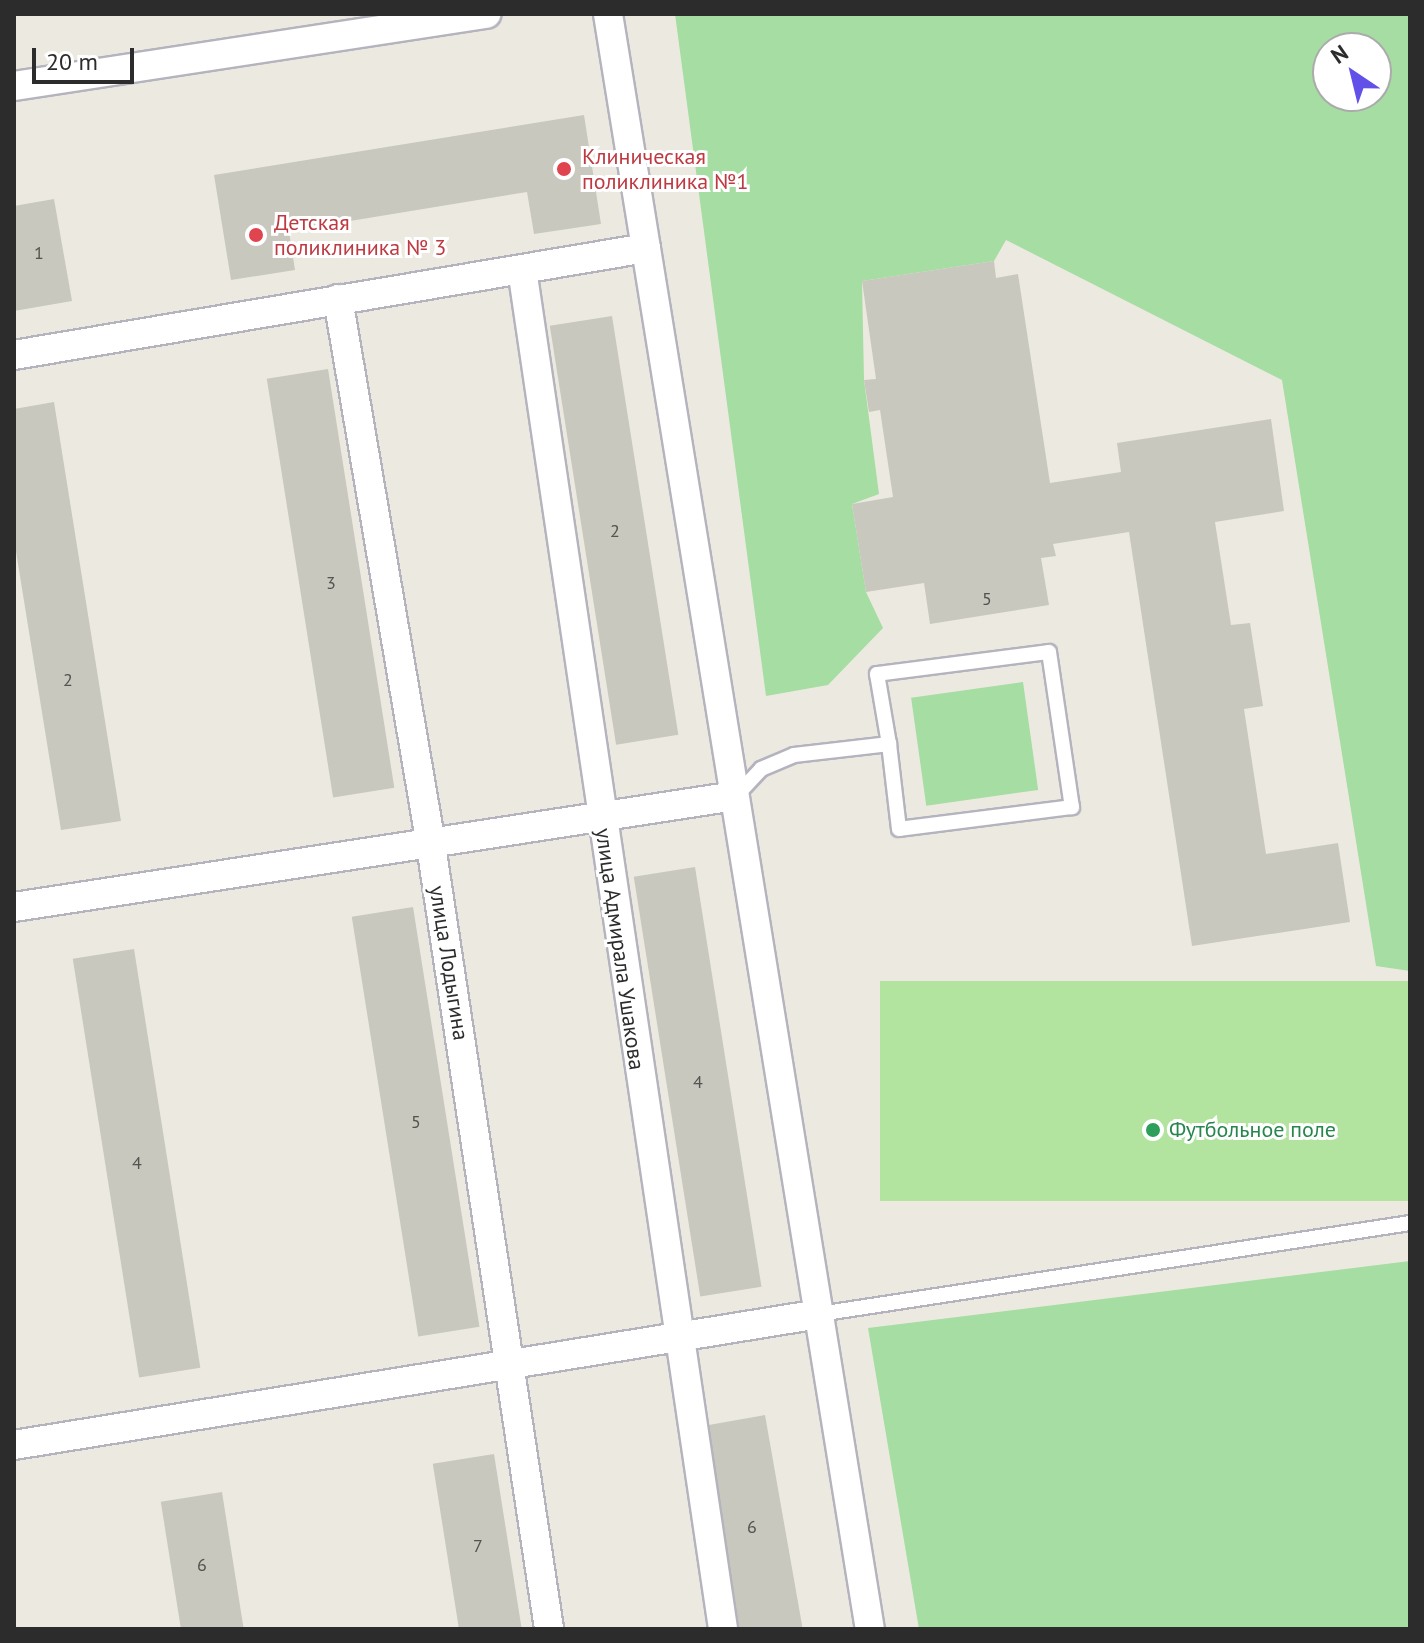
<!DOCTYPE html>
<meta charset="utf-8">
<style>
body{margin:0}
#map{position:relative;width:1424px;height:1643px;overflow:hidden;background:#eceae0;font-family:"PT Sans",sans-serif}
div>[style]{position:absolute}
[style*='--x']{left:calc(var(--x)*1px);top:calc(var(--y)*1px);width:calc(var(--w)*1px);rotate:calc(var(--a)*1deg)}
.green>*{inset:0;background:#a5dda2;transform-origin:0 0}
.pitch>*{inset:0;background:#b2e39f;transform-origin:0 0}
.building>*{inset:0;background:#c8c8be;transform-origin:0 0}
.roads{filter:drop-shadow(2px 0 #b4b3be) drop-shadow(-2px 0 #b4b3be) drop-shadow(0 2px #b4b3be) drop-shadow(0 -2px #b4b3be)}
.service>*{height:14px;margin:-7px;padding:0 7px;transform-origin:7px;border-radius:7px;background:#fff}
.minor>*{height:28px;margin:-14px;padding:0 14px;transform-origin:14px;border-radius:14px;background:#fff}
.dots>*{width:22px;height:22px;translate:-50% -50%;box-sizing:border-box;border:4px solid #fff;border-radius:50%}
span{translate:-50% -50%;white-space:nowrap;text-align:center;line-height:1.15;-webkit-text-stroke:6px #fff;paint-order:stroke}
.number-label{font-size:18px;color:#535350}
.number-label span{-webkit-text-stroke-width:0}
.health-label{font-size:22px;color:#be3a42}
.left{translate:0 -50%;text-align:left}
.street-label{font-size:22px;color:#2c2c2c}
.leisure-label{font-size:22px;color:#27864d}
.frame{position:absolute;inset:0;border:16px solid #2c2c2c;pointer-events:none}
.north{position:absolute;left:1312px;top:32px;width:80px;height:80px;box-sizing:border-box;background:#fff;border:2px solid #ababab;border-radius:50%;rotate:325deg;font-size:22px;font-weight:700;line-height:32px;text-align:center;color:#2c2c2c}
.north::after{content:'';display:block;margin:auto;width:28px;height:36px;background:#6151e8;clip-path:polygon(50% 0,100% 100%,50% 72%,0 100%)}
.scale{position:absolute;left:32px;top:48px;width:102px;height:36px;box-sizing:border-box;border:4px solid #2c2c2c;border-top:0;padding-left:10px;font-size:24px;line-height:28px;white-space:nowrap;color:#2c2c2c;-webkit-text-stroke:6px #fff;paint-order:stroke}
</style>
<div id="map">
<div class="green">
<i style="clip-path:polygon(evenodd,675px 14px,1410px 14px,1410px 971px,1376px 966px,1282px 380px,1006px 240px,994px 261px,862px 281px,864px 380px,879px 494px,852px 504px,866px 592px,883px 628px,828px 685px,766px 696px,675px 14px,1328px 48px,1376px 48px,1376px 96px,1328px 96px,1328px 48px)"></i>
<i style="left:1023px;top:682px;width:109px;height:113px;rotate:82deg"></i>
<i style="clip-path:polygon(1410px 1261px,1410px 1629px,919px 1629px,868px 1328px)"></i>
</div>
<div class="pitch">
<i style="left:1409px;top:981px;width:220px;height:529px;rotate:90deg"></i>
</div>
<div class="building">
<i style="clip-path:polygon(584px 115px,601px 224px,534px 234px,527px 192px,289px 231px,295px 270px,231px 280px,214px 175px)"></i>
<i style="clip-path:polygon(54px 199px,72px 301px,14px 311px,14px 206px)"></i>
<i style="clip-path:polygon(994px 261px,996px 278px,1018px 274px,1050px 483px,1121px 472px,1117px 443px,1271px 419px,1284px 511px,1215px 522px,1231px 625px,1250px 623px,1263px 706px,1244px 709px,1266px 854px,1338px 843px,1350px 922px,1192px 946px,1129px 532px,1053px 544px,1056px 556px,1041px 558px,1049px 605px,930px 624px,924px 583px,866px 592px,852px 504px,893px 497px,880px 410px,869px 412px,864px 380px,876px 379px,862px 281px)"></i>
<i style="left:612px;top:316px;width:424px;height:63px;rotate:81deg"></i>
<i style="left:328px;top:369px;width:424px;height:62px;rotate:81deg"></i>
<i style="clip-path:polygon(54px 402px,121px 821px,61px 830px,14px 539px,14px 409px)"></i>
<i style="left:695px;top:867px;width:425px;height:62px;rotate:81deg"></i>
<i style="left:413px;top:907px;width:425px;height:62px;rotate:81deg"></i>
<i style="left:134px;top:949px;width:424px;height:62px;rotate:81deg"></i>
<i style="left:765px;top:1415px;width:217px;height:63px;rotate:80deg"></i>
<i style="left:494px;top:1454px;width:177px;height:62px;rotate:81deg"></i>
<i style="left:222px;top:1492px;width:139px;height:62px;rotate:81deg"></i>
</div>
<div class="roads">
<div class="service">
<i style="--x:736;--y:796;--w:37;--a:-47"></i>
<i style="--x:761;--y:769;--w:36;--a:-23"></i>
<i style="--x:794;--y:755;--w:96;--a:-6.6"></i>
<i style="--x:889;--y:744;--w:71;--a:-99.7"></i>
<i style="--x:877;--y:674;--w:173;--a:-7.3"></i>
<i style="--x:1049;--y:652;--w:157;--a:81.6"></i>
<i style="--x:1072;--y:807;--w:174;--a:172.8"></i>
<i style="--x:899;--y:829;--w:86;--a:-96.7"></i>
<i style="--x:819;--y:1314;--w:598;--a:-8.75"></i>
</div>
<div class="minor">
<i style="--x:608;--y:14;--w:1636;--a:80.79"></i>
<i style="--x:14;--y:86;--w:478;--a:-8.7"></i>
<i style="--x:522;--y:269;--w:1375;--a:81.59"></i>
<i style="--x:338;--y:299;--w:548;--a:80.33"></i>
<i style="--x:430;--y:839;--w:799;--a:81.43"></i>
<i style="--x:14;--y:355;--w:641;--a:-9.61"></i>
<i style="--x:14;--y:907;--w:729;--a:-8.75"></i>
<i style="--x:14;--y:1445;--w:816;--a:-9.24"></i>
</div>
</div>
<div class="dots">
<i style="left:564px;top:169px;background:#e0444e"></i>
<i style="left:256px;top:235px;background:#e0444e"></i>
<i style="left:1153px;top:1130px;background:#2e9e5b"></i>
</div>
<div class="number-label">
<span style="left:39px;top:253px">1</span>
<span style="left:615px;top:531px">2</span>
<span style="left:331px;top:583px">3</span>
<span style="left:987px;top:599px">5</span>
<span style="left:68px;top:680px">2</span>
<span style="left:698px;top:1082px">4</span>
<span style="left:416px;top:1122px">5</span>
<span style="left:137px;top:1163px">4</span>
<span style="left:752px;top:1527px">6</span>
<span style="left:478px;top:1546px">7</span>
<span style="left:202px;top:1565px">6</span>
</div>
<div class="health-label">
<span class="left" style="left:582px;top:169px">Клиническая<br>поликлиника №1</span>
<span class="left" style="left:274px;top:235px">Детская<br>поликлиника № 3</span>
</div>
<div class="street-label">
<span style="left:620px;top:949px;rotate:82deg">улица Адмирала Ушакова</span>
<span style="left:449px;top:963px;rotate:81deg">улица Лодыгина</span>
</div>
<div class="leisure-label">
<span class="left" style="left:1169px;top:1130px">Футбольное поле</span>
</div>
<div class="frame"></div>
<div class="north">N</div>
<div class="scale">20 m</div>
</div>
